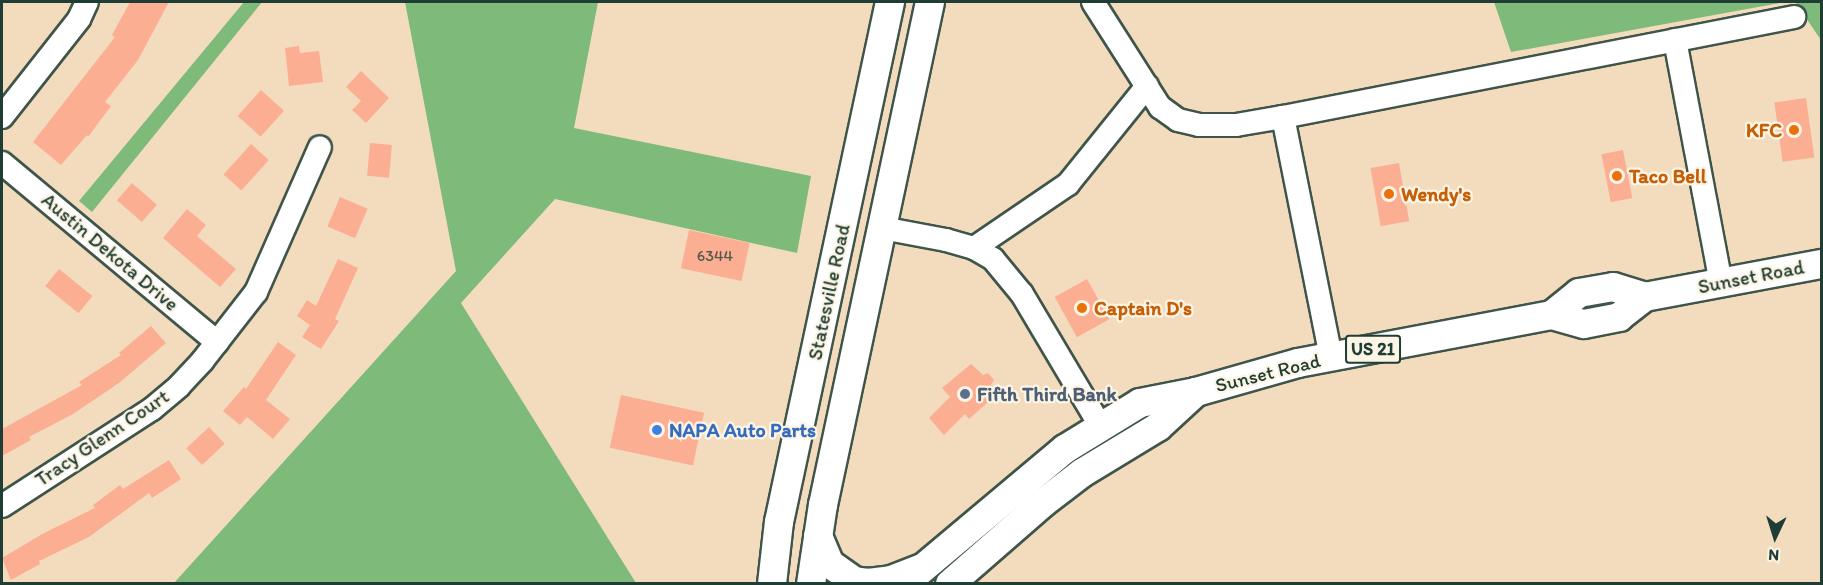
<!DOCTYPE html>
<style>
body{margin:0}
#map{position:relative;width:1823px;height:585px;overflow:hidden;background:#f3dcbe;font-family:Itim,sans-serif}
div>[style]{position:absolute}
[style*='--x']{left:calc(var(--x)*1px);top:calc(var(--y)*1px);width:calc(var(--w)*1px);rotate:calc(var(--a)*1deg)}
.forest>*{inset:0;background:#7eba79}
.building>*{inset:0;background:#fcae93;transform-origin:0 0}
.roads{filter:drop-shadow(2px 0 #3f5549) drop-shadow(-2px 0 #3f5549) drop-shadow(0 2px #3f5549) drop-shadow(0 -2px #3f5549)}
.minor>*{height:22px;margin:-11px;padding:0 11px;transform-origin:11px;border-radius:11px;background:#fff}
.major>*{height:28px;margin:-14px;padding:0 14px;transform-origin:14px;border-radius:14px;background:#fff}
.dots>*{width:16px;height:16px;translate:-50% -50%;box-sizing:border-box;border:3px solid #fcf5e5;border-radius:50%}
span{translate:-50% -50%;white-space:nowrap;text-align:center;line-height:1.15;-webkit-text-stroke:4.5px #fcf5e5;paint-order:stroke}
.number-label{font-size:16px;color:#56594c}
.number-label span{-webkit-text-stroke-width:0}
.shield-label span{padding:2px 4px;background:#fcf5e5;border:2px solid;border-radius:4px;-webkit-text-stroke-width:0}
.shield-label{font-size:18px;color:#1f3d34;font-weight:700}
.food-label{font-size:20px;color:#c56008;font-weight:700}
.right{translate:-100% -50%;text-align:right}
.left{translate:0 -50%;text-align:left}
.street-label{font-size:20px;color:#1f3d34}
.service-label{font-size:20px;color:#4e5e75;font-weight:700}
.shop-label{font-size:20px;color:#366cbe;font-weight:700}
.frame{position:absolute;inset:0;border:3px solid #1f3d34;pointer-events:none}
.north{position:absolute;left:1745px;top:507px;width:60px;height:60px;-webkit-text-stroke:4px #fcf5e5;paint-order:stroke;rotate:184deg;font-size:16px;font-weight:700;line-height:24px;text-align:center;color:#1f3d34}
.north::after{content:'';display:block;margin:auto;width:21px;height:27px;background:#1f3d34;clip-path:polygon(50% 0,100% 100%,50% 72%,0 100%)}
</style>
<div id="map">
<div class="forest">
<i style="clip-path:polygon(244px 2px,262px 2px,92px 212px,79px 201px)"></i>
<i style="clip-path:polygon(405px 2px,598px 2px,574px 128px,811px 176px,797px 253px,555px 199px,461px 303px,636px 583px,174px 583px,456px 271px)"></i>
<i style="clip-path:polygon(1494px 2px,1785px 2px,1511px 52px)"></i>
<i style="clip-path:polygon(1795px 2px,1821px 2px,1821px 40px)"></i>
</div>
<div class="building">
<i style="clip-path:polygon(130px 2px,169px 2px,138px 60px,105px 102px,111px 106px,88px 137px,87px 135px,61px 165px,33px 142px,115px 37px,112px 35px)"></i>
<i style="clip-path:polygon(299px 46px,300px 53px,319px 51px,323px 82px,289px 86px,285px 48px)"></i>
<i style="clip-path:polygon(361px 71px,389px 98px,366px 123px,352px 110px,361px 101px,346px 87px)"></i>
<i style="left:261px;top:90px;width:31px;height:35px;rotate:42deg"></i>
<i style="left:1806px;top:98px;width:60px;height:32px;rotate:82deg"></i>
<i style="left:370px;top:143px;width:22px;height:33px;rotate:5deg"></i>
<i style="left:251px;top:144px;width:24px;height:41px;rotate:42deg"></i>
<i style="left:1623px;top:150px;width:49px;height:22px;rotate:79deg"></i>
<i style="left:1399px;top:163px;width:59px;height:29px;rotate:80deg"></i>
<i style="left:132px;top:183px;width:33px;height:23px;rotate:41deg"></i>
<i style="left:340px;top:197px;width:30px;height:32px;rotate:23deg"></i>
<i style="clip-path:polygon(187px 209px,206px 225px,197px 236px,236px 269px,220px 287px,163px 238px)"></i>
<i style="left:689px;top:230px;width:62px;height:39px;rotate:12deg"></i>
<i style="clip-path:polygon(338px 259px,358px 268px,335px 319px,339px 321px,321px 349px,302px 337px,310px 325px,297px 316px,307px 300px,316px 306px)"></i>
<i style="left:59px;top:269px;width:43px;height:22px;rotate:39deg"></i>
<i style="left:1087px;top:279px;width:46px;height:37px;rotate:61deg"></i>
<i style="clip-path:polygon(151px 326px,166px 343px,119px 383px,73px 414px,29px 437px,31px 440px,2px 456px,2px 429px,82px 385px,79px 382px,121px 355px,119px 353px)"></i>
<i style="clip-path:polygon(278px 342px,296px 355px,266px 400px,290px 419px,273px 439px,247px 417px,240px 425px,223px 411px,244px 387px,246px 389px)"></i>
<i style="clip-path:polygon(971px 364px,983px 375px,988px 373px,994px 380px,991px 385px,997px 394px,969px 419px,965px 414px,944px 435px,929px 418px,950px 397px,942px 388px)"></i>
<i style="left:621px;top:395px;width:85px;height:54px;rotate:12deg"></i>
<i style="left:209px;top:427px;width:23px;height:31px;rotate:47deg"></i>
<i style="clip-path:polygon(169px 460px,181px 479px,152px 498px,149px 493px,89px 537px,39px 561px,40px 564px,11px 580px,2px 558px,44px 533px,95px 508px,93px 505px,120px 485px,123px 489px)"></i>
</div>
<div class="roads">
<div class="minor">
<i style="--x:1093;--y:2;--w:125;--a:57.5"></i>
<i style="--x:1160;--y:107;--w:22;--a:36"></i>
<i style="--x:1178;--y:120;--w:22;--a:13"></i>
<i style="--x:1199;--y:125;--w:37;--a:0"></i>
<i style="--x:1236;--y:125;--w:48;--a:-9.7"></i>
<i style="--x:1283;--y:117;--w:521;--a:-11.07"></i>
<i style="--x:1675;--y:40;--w:247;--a:79.3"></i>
<i style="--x:2;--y:117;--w:125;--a:-51.8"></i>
<i style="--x:79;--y:19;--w:19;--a:-65"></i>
<i style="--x:1283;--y:117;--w:245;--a:78.7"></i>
<i style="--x:2;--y:163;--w:280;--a:39.8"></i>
<i style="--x:882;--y:228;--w:65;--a:10.6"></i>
<i style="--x:946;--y:240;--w:29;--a:16"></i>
<i style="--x:974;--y:248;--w:22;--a:30"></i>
<i style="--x:993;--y:259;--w:45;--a:50.4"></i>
<i style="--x:1022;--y:294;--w:155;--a:59.3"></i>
<i style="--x:974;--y:248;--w:114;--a:-34.2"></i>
<i style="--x:1068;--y:184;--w:126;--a:-51.1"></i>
<i style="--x:2;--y:506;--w:179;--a:-32.9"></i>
<i style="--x:152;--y:409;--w:35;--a:-40"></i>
<i style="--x:179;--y:386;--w:35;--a:-47"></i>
<i style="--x:203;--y:360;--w:86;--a:-52.1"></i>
<i style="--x:256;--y:292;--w:158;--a:-66.2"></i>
</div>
<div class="major">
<i style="--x:1552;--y:315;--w:35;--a:-39"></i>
<i style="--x:1579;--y:293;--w:35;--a:-10"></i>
<i style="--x:1613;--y:287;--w:34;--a:17"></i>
<i style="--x:818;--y:536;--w:30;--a:67"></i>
<i style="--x:830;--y:564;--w:29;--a:35"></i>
<i style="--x:854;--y:581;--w:14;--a:8"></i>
<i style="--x:868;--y:583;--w:23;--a:-7"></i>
<i style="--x:891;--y:580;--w:31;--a:-21"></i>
<i style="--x:772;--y:584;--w:62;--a:-83.6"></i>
<i style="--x:779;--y:522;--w:532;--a:-77.95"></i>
<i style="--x:811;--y:584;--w:80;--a:-81.4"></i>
<i style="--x:823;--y:505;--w:514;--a:-77.99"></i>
<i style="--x:904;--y:584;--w:210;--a:-40"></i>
<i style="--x:1065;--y:449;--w:88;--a:-31.5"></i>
<i style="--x:1140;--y:403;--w:57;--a:-11.1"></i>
<i style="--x:1196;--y:392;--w:106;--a:-15.9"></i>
<i style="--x:1298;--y:363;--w:258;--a:-10.7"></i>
<i style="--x:1552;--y:315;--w:33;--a:16"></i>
<i style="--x:1584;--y:324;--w:36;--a:-11"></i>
<i style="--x:1619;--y:317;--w:33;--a:-38"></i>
<i style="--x:1645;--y:297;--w:180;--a:-10.6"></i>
<i style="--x:950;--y:584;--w:123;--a:-41.1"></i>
<i style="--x:1043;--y:503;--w:49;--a:-37.6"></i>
<i style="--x:1082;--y:473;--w:89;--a:-31.2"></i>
<i style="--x:1158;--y:427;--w:52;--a:-42.6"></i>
</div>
</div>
<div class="dots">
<i style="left:1794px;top:130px;background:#e8710a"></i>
<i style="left:1617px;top:176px;background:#e8710a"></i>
<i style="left:1389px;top:194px;background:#e8710a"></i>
<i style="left:1082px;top:308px;background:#e8710a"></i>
<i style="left:965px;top:394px;background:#5c6f8a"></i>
<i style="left:657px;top:430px;background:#3f7fe0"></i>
</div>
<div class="number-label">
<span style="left:715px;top:256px">6344</span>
</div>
<div class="shield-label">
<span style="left:1373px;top:349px">US 21</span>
</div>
<div class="food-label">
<span class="right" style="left:1782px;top:130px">KFC</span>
<span class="left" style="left:1629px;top:176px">Taco Bell</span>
<span class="left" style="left:1401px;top:194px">Wendy's</span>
<span class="left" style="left:1094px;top:308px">Captain D's</span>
</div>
<div class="street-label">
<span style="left:110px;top:252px;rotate:40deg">Austin Dekota Drive</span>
<span style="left:1751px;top:277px;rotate:-11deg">Sunset Road</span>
<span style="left:829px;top:292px;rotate:-78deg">Statesville Road</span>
<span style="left:1268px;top:373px;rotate:-14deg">Sunset Road</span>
<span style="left:102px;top:438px;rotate:-34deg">Tracy Glenn Court</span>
</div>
<div class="service-label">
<span class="left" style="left:977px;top:394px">Fifth Third Bank</span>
</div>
<div class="shop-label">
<span class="left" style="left:669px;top:430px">NAPA Auto Parts</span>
</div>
<div class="frame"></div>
<div class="north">N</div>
</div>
